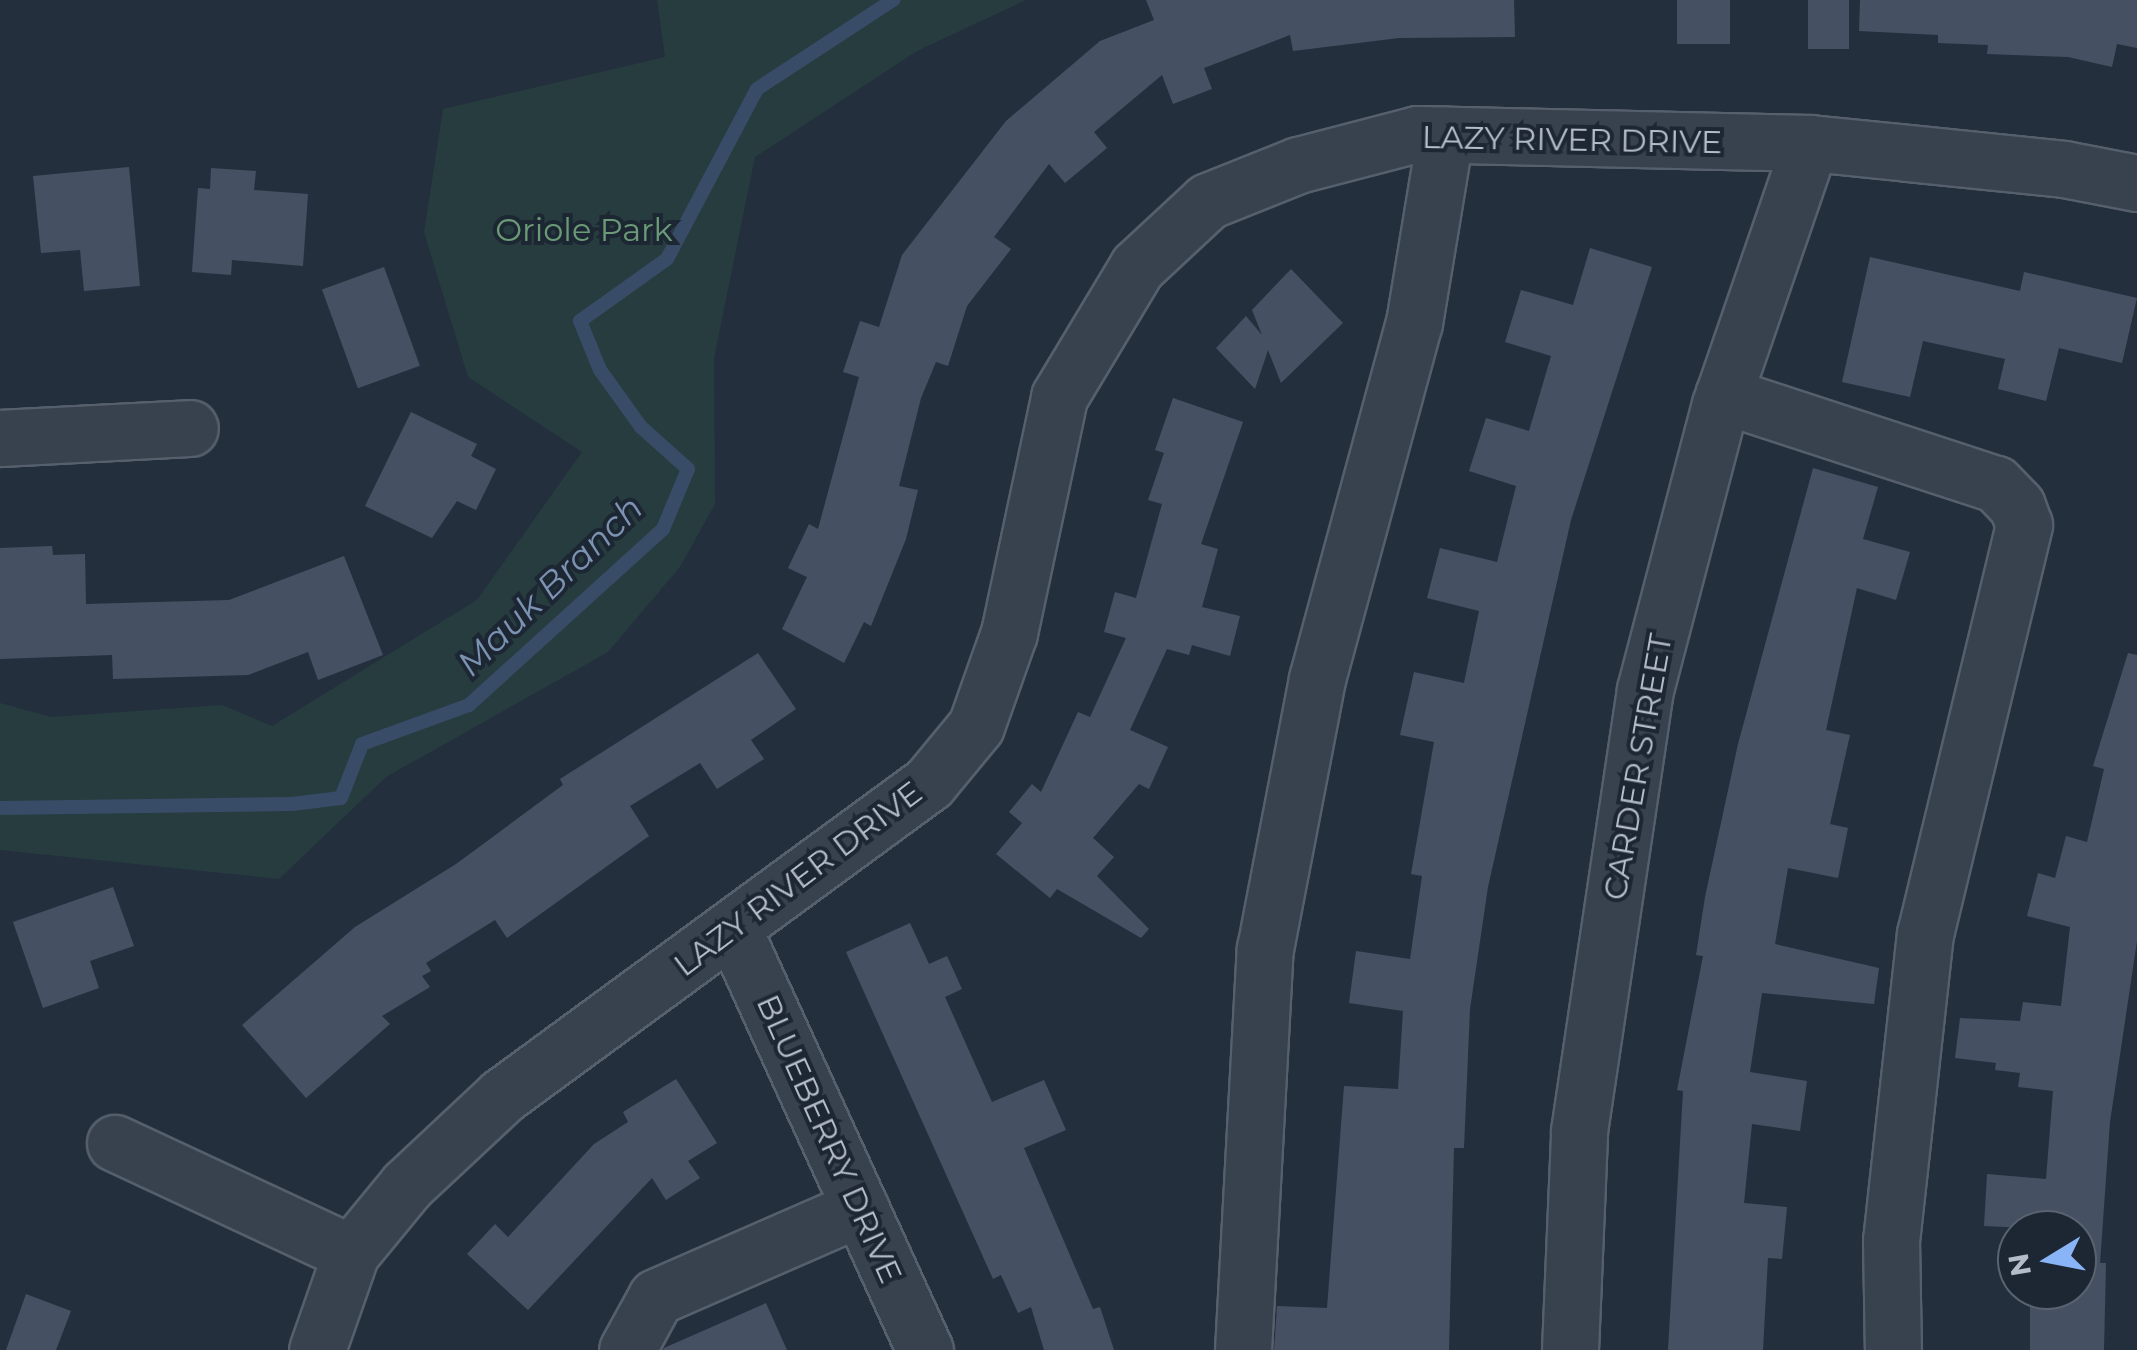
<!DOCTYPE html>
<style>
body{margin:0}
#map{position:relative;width:2137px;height:1350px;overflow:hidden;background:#242f3e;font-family:Montserrat,sans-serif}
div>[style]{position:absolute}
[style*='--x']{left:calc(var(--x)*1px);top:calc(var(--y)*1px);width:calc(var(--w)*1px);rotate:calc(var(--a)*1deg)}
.green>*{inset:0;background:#263c3f}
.stream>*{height:14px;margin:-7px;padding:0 7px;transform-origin:7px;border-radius:7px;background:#394c67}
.building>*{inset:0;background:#455162;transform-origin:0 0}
.roads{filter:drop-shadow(2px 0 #565f6c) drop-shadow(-2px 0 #565f6c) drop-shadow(0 2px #565f6c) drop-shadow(0 -2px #565f6c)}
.minor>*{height:55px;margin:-27.5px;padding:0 27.5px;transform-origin:27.5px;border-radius:27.5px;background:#38414e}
span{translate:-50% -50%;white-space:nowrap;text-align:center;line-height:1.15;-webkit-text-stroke:8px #1d2633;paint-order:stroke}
.street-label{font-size:32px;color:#b4bcc9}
.park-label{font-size:32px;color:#6b9a76}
.water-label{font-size:35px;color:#7c92b1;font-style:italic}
.north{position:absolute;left:1997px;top:1210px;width:100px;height:100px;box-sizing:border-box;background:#1d2633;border:2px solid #59626f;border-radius:50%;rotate:260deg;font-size:28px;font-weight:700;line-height:40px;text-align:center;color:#b4bcc9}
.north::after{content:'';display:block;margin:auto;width:35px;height:45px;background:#8ab4f8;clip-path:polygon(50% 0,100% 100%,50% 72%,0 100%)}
</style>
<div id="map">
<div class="green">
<i style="clip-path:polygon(657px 0,1026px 0,917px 51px,755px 157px,714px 358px,715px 504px,680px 567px,608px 652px,386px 777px,279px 879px,0 850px,0 703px,51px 717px,222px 705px,272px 726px,477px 600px,582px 452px,468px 377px,424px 232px,443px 109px,665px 57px)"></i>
</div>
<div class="stream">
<i style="--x:0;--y:808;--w:292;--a:-0.8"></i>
<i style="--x:292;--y:804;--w:49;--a:-7"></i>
<i style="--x:341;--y:798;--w:58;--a:-68.7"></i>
<i style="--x:362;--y:744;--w:114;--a:-20"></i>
<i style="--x:469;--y:705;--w:262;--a:-42.2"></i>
<i style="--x:663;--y:529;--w:65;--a:-67.4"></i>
<i style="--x:688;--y:469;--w:63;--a:-138.2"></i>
<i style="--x:641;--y:427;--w:70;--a:-125.7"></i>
<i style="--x:600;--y:370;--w:53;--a:-112.2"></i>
<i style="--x:580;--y:321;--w:107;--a:-35.5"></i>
<i style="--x:667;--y:259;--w:192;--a:-62.1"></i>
<i style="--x:757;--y:89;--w:163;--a:-33.2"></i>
</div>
<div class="building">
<i style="clip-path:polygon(1146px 0,1514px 0,1515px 37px,1399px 38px,1293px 51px,1290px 35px,1204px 68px,1212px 89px,1173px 104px,1162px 75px,1094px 132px,1107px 148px,1065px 183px,1049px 164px,994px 237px,1011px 249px,967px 306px,948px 366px,936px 362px,921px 398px,899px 486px,918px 490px,906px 539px,871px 626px,864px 622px,844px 663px,782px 629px,807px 577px,788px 568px,809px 524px,818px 529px,859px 377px,843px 372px,860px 321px,879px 327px,902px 255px,1006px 121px,1100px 41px,1154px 20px)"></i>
<i style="left:1677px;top:0;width:53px;height:44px"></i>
<i style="left:1808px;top:0;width:41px;height:49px"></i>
<i style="clip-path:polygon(1860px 0,2137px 0,2137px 48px,2117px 44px,2112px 67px,2068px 57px,1987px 54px,1988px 45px,1938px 43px,1938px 35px,1859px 31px)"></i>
<i style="clip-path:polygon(129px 167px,140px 286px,84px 291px,80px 250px,41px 253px,33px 176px)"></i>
<i style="clip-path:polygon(211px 168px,256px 171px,254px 190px,308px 194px,303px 266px,232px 260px,231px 275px,192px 272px,198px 188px,210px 189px)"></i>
<i style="clip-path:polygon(1590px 248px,1652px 267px,1571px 520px,1488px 887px,1470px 1009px,1464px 1148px,1454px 1148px,1449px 1350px,1274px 1350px,1277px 1306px,1327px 1308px,1344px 1086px,1398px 1089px,1403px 1011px,1349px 1003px,1356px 951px,1410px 959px,1422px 876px,1411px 874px,1434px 742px,1400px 735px,1414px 672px,1464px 683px,1479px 611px,1427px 598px,1440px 548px,1497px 562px,1516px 486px,1469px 471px,1486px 418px,1529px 431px,1551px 356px,1505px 342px,1521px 290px,1573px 305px)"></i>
<i style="clip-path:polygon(1870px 257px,2020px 291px,2024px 272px,2137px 298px,2122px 363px,2059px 348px,2046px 401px,1998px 389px,2005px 359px,1923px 341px,1910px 397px,1842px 382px)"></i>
<i style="left:384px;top:267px;width:105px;height:66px;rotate:70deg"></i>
<i style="clip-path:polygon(1291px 269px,1343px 323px,1281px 383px,1268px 350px,1255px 389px,1216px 348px,1246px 316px,1262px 335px,1252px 310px)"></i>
<i style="clip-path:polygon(1173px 398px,1243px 422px,1201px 544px,1218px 549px,1202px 607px,1240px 616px,1230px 656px,1192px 645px,1189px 655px,1167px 649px,1130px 730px,1168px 747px,1149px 789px,1139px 784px,1093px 838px,1114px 857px,1097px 876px,1149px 929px,1141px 938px,1057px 889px,1050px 898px,996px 854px,1022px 823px,1009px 812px,1032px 784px,1041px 792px,1078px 712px,1090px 717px,1126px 638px,1104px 632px,1115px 592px,1136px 598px,1162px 504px,1148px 500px,1164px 453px,1155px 450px)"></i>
<i style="clip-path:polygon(411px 412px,477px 444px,471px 456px,496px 469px,476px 510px,457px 501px,432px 538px,365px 506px)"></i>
<i style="clip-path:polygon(1813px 468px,1878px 487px,1863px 539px,1910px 552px,1896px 600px,1857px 588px,1826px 730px,1850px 735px,1830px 824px,1848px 828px,1838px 878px,1788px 868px,1775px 944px,1879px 968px,1874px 1004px,1762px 993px,1750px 1072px,1807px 1081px,1800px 1131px,1752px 1124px,1744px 1203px,1787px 1207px,1782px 1259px,1768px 1258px,1763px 1350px,1668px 1350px,1683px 1091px,1677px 1090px,1703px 956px,1696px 955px,1705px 897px,1738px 744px)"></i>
<i style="clip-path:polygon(52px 546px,53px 555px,85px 554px,86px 604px,229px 600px,344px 556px,383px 655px,318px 680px,308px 652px,248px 675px,113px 679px,112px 655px,0 659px,0 548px)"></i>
<i style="clip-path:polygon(758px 653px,796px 709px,751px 740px,764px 759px,717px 789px,700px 763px,630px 806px,649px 836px,507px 938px,495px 920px,426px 963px,431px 971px,422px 976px,430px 987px,382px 1016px,390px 1024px,306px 1098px,242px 1025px,355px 927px,456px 864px,563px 785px,560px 779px)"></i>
<i style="clip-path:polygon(2128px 653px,2137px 655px,2137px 941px,2110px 1122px,2100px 1263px,2106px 1263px,2104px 1350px,2030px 1350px,2030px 1290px,2077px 1290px,2077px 1230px,1984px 1226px,1987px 1174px,2046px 1179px,2053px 1091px,2018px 1087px,2020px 1073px,1995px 1070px,1996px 1063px,1955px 1058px,1960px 1018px,2020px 1021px,2023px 1002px,2061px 1006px,2070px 927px,2027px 916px,2038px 873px,2055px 878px,2066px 836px,2087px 842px,2104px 769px,2093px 766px)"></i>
<i style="clip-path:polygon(113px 887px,134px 946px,90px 961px,99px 988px,43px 1008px,13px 922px)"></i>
<i style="clip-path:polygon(910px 923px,929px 964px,947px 956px,962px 989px,945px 997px,992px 1102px,1044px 1080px,1066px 1130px,1024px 1148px,1093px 1309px,1100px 1307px,1114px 1350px,1044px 1350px,1031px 1307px,1018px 1313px,1001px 1275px,993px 1279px,846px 952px)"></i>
<i style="clip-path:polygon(676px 1079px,717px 1143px,688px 1161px,700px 1178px,666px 1200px,652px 1178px,528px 1310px,467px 1254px,495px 1224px,508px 1237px,594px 1144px,628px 1122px,623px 1112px)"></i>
<i style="clip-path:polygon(26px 1294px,71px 1311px,56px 1350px,6px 1350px)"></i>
<i style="clip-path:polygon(766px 1303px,787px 1350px,663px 1350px,664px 1348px)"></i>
</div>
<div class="roads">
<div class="minor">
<i style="--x:1723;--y:395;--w:287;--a:18.1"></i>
<i style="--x:1996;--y:484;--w:30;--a:46"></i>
<i style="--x:2017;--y:506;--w:20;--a:70"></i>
<i style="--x:2024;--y:525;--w:420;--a:103.6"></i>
<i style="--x:1925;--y:933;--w:309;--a:96.3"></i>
<i style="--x:1891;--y:1240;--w:110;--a:89"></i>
<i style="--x:0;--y:438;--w:190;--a:-3"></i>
<i style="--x:733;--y:929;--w:463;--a:65.5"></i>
<i style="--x:115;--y:1143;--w:260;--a:25"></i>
<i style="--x:317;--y:1350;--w:103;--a:-70.7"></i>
<i style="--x:351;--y:1253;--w:88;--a:-50.5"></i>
<i style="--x:407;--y:1185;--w:130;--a:-43.1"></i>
<i style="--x:502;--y:1096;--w:529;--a:-36.24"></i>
<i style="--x:929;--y:783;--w:74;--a:-50.5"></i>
<i style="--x:976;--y:726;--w:99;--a:-70.5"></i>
<i style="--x:1009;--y:633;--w:241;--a:-78"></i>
<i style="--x:1059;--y:397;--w:152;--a:-59"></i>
<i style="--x:1137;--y:267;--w:97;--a:-42.9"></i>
<i style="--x:1208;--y:201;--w:97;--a:-21.8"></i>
<i style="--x:1298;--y:165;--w:123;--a:-14.6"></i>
<i style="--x:1417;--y:134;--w:393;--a:1.3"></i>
<i style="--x:1810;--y:143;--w:255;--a:5.8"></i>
<i style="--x:2064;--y:169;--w:74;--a:10.9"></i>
<i style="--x:627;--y:1350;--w:60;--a:-61.3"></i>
<i style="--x:656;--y:1297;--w:223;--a:-23.6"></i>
<i style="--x:1243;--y:1350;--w:402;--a:-86.9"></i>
<i style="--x:1265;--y:949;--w:275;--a:-79.1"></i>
<i style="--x:1317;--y:679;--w:369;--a:-74.8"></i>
<i style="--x:1414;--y:323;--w:191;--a:-80.6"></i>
<i style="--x:1570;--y:1350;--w:219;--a:-87.6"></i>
<i style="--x:1579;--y:1131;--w:446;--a:-81.5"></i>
<i style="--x:1645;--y:690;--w:295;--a:-75.3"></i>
<i style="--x:1720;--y:405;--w:277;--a:-71"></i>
</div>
</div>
<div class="street-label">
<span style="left:1572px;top:140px;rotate:1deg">LAZY RIVER DRIVE</span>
<span style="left:1638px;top:767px;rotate:-80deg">CARDER STREET</span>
<span style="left:798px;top:879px;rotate:-37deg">LAZY RIVER DRIVE</span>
<span style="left:829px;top:1139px;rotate:66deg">BLUEBERRY DRIVE</span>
</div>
<div class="park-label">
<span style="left:584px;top:230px">Oriole Park</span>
</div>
<div class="water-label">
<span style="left:550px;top:586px;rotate:-44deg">Mauk Branch</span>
</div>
<div class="north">N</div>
</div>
